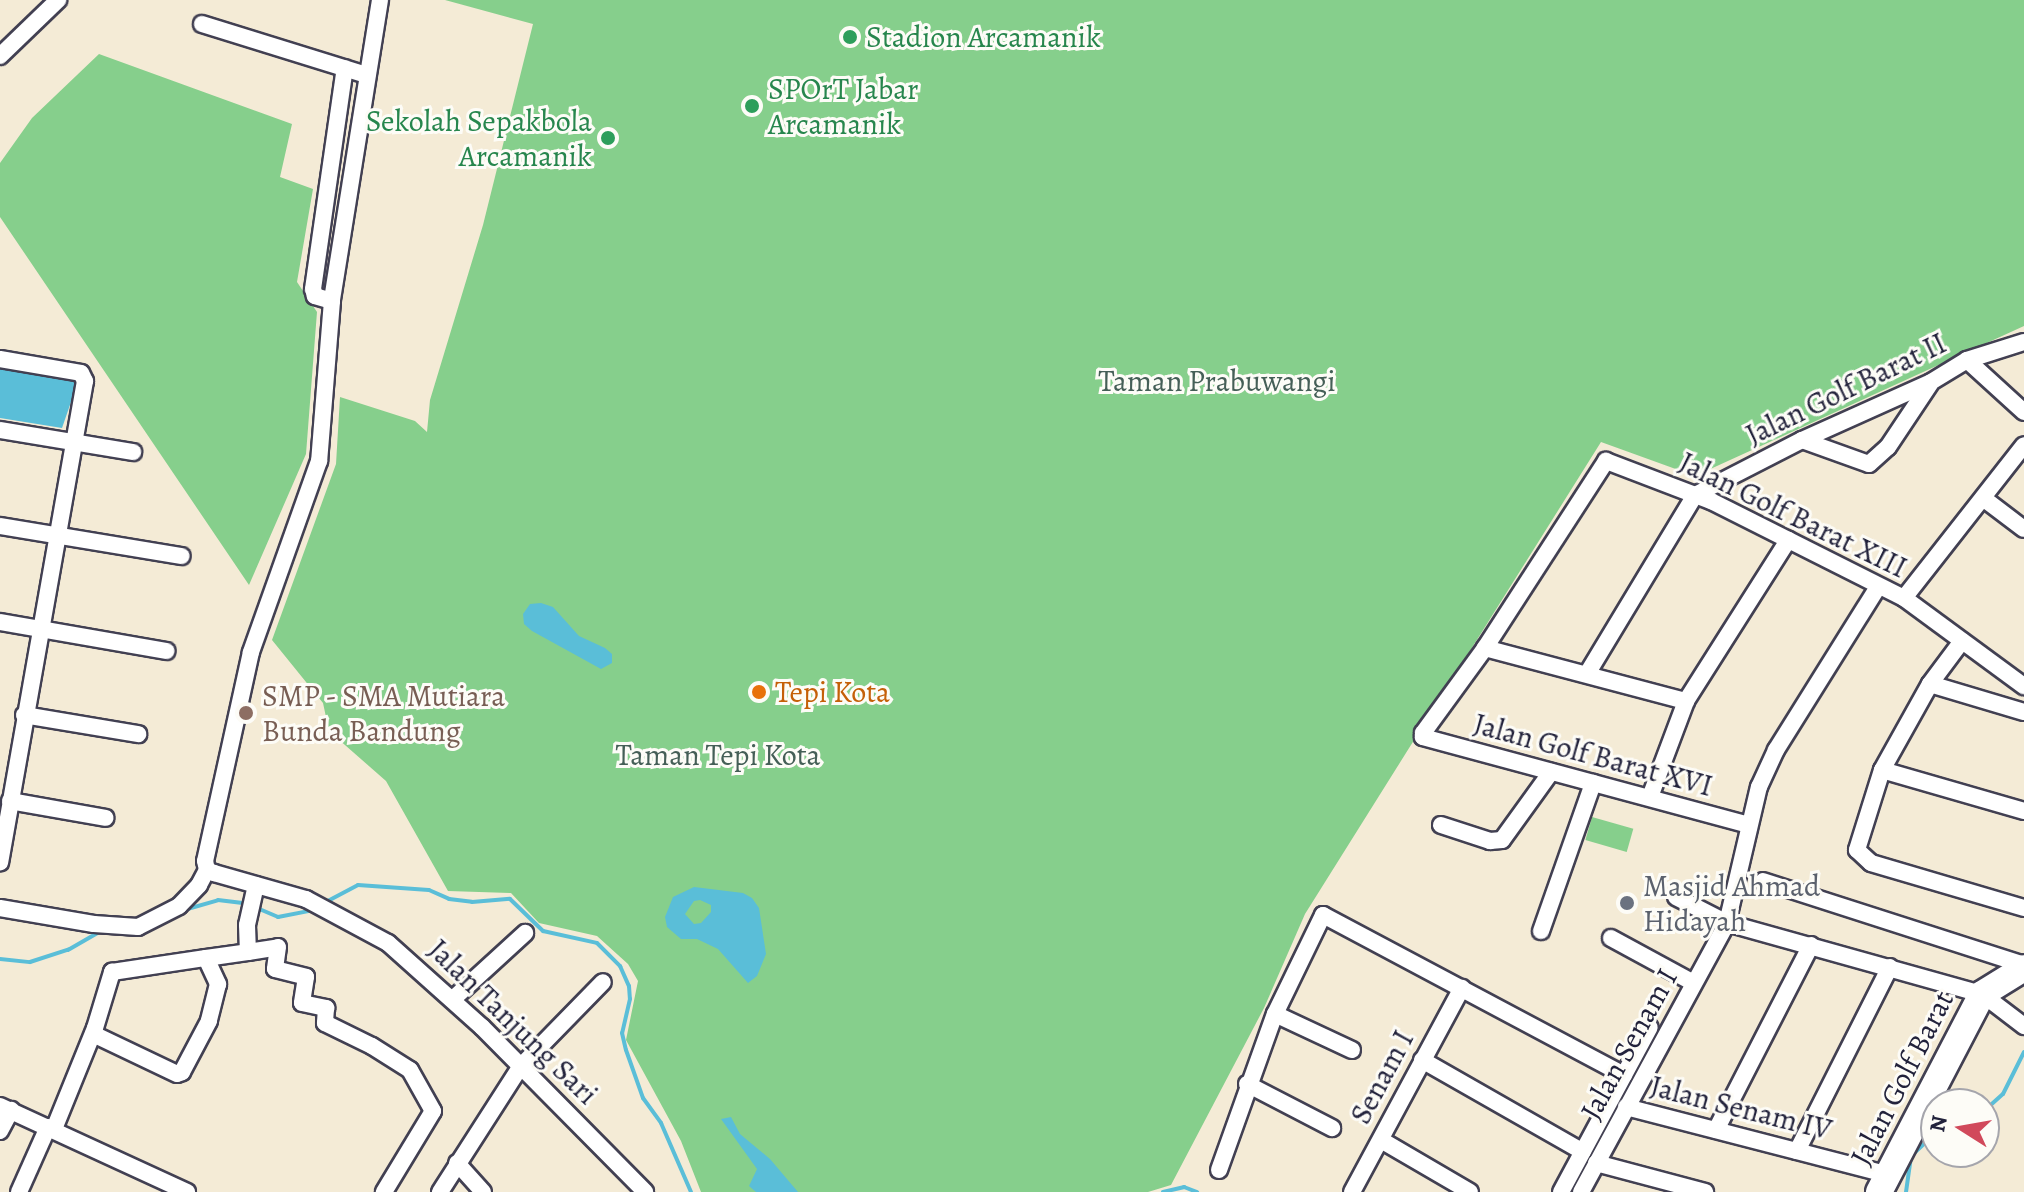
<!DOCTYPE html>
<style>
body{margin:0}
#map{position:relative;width:2024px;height:1192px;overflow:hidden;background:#f4ebd6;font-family:Alegreya,serif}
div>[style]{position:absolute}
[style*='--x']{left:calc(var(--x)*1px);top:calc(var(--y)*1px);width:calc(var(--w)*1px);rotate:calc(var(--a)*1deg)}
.green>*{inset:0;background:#86cf8c;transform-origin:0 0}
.water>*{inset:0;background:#5abed8}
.stream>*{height:4px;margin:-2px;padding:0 2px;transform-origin:2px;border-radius:2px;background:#5abed8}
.roads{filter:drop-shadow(2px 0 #424052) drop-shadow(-2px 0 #424052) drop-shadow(0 2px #424052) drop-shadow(0 -2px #424052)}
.minor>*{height:16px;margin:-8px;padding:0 8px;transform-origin:8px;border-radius:8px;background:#fff}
.primary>*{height:26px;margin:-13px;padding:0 13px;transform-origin:13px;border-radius:13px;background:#fff}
.dots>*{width:22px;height:22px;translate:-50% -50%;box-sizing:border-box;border:4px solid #fdfcf7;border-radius:50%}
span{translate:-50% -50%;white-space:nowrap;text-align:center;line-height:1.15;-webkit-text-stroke:6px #fdfcf7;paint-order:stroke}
.leisure-label{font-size:30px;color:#27864d}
.left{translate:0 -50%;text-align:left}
.right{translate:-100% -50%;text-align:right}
.park-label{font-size:30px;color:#455f57}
.street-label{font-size:30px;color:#22223b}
.food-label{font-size:30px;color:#c56008}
.education-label{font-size:30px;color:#785e54}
.worship-label{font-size:30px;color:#5b616d}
.north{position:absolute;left:1920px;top:1088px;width:80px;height:80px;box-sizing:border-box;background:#fdfcf7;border:2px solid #a5a5ac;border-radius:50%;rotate:281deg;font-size:22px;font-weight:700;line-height:32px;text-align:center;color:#22223b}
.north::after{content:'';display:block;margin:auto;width:28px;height:36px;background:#d1495b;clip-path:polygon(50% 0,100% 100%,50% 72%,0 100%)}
</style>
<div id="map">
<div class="green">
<i style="clip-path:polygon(445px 0,2024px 0,2024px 326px,1695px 476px,1601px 442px,1305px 914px,1264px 1008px,1171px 1185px,1148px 1192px,701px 1192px,681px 1141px,626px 1040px,638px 981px,628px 964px,597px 936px,539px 923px,511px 893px,448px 891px,386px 781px,329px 731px,323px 703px,272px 640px,336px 464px,340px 397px,415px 421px,427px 432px,430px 400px,483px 225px,533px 24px)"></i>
<i style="clip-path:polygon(99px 54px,292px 124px,280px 177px,313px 189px,297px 282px,317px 312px,306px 454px,249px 585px,0 217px,0 163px,32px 118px)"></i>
<i style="left:1592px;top:817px;width:43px;height:24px;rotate:16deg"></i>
</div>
<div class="water">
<i style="clip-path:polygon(0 362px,80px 376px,62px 428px,0 418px)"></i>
<i style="clip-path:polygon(541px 603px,553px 607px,579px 636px,605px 648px,612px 654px,612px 663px,601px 669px,532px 631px,524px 624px,523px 614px,530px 604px)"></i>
<i style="clip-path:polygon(evenodd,694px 887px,743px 893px,752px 898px,759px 908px,766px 954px,757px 976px,748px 983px,718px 949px,697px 939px,681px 939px,667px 927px,665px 917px,673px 897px,694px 887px,700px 900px,711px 905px,711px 912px,701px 923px,694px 924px,685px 914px,694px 901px,700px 900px)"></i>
<i style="clip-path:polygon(731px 1117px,740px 1134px,770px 1159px,798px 1192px,756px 1192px,749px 1186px,757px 1169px,721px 1119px)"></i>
</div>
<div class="stream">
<i style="--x:324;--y:903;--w:38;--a:-28"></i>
<i style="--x:358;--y:885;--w:71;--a:4"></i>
<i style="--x:429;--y:890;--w:22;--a:24"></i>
<i style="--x:449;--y:899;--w:23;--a:7"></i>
<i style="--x:472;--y:902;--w:38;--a:-5"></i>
<i style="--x:510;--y:899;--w:46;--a:44.1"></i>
<i style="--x:543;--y:931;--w:55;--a:12.5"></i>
<i style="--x:597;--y:943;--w:33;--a:45"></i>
<i style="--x:620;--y:966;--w:22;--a:66"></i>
<i style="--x:629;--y:986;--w:13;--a:86"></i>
<i style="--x:630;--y:999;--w:35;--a:103"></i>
<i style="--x:622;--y:1033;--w:17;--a:77"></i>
<i style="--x:626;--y:1050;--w:51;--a:70.5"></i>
<i style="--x:643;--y:1098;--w:31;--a:54"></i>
<i style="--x:661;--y:1123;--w:75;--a:66.5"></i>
<i style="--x:257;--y:908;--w:23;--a:23"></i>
<i style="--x:278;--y:917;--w:36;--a:-11"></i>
<i style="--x:184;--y:910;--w:35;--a:-16"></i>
<i style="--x:218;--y:900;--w:31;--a:7"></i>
<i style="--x:0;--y:959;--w:30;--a:6"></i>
<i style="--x:30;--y:962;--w:40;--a:-18"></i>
<i style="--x:68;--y:950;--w:39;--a:-30"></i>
<i style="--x:102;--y:930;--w:35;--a:7"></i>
<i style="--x:1984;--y:1111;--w:25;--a:-42"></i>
<i style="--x:2003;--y:1094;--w:47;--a:-63.4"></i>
<i style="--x:1163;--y:1192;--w:22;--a:-13"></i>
<i style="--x:1184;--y:1187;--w:14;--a:21"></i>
<i style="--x:1906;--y:1192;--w:36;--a:-82"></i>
<i style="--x:1911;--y:1156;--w:34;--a:-43"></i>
</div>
<div class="roads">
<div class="minor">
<i style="--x:380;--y:0;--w:305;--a:99.1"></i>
<i style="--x:332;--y:301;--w:161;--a:94.6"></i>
<i style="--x:319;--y:461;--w:203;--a:109.6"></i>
<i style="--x:251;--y:652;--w:214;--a:102.4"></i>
<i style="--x:205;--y:861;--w:9;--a:77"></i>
<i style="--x:207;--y:870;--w:8;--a:23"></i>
<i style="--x:214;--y:873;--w:96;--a:15.8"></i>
<i style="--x:306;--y:899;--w:93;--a:28.2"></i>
<i style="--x:388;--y:943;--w:126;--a:41.8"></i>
<i style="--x:482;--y:1027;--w:232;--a:45.3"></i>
<i style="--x:202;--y:24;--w:173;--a:17.2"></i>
<i style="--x:0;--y:56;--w:81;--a:-44"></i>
<i style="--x:332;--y:301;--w:18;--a:-164"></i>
<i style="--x:315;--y:296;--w:7;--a:-106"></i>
<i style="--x:313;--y:289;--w:223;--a:-81.8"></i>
<i style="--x:0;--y:359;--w:82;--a:9.8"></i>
<i style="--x:81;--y:373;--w:9;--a:63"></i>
<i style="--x:85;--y:381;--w:489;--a:100"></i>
<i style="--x:1967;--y:360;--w:77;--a:42.4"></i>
<i style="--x:0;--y:430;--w:135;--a:9.4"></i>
<i style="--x:1802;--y:440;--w:71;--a:19.7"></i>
<i style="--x:1869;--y:464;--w:25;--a:-42"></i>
<i style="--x:1888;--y:447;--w:76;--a:-56.3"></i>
<i style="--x:1983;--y:498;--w:51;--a:37.1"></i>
<i style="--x:0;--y:526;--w:184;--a:9.4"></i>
<i style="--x:1904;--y:598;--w:194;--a:-51.9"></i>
<i style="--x:0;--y:622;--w:169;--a:9.9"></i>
<i style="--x:1962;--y:641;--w:54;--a:126.7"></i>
<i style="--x:1930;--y:684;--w:98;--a:119.2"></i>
<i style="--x:1882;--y:770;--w:84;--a:107.4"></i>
<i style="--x:1857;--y:850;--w:19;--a:43"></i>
<i style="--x:1871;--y:863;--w:159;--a:16.4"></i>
<i style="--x:1485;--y:648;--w:208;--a:14.8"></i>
<i style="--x:1587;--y:674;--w:209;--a:-58.9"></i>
<i style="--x:1695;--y:495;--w:120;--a:-27.2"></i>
<i style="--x:1802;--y:440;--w:141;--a:-24.2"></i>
<i style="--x:1931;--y:382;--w:42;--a:-31.4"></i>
<i style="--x:1967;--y:360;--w:60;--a:-17.5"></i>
<i style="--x:1930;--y:684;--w:98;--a:16.6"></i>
<i style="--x:24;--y:715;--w:116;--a:9.5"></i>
<i style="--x:1882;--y:770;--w:148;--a:16.1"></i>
<i style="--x:1650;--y:797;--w:103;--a:-69.4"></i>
<i style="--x:1686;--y:701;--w:191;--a:-57.6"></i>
<i style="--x:10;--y:801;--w:97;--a:10"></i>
<i style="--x:1441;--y:825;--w:52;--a:18.1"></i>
<i style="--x:1490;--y:841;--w:12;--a:-5"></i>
<i style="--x:1502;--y:840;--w:84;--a:-54.2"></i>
<i style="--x:1749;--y:825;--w:338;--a:-164.9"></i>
<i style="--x:1423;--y:737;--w:4;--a:-90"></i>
<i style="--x:1423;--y:733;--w:105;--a:-53.9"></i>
<i style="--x:1485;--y:648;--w:223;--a:-57.1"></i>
<i style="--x:1606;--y:461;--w:112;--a:20.9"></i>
<i style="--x:1711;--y:501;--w:216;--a:26.7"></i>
<i style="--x:1904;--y:598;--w:149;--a:36.3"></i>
<i style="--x:1763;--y:881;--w:274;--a:17.8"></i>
<i style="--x:256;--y:885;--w:41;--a:102.7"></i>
<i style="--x:247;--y:925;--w:27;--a:88"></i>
<i style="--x:248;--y:952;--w:30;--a:-9"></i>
<i style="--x:278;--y:947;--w:22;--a:98"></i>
<i style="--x:275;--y:969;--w:32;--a:14"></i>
<i style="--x:306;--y:977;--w:26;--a:99"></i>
<i style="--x:302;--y:1003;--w:25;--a:12"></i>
<i style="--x:326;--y:1008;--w:15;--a:94"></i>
<i style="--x:325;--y:1023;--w:52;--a:26.1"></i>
<i style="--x:372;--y:1046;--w:45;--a:32.3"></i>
<i style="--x:410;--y:1070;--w:47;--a:60.7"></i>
<i style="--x:433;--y:1111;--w:95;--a:121.2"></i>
<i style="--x:1676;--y:897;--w:57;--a:27"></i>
<i style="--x:1727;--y:923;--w:265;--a:15.6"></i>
<i style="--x:1982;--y:994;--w:53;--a:37.3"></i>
<i style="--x:0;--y:908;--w:95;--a:9.7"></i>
<i style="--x:94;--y:924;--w:44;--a:3.9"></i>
<i style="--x:138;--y:927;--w:46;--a:-27.1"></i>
<i style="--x:179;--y:906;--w:29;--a:-46"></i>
<i style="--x:199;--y:885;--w:17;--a:-62"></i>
<i style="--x:1541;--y:931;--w:157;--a:-70.6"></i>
<i style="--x:1611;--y:938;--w:94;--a:28.5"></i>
<i style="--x:206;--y:958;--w:42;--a:-8.1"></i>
<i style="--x:453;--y:999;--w:98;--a:-42.5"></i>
<i style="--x:1275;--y:1014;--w:85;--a:25.1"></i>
<i style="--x:1422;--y:1060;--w:185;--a:29.7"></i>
<i style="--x:1247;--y:1084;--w:96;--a:27.4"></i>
<i style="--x:0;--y:1106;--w:206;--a:24.7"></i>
<i style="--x:1626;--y:1107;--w:271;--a:14.5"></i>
<i style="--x:54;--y:1129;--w:109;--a:-67.9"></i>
<i style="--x:95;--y:1028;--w:59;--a:-73.1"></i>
<i style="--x:112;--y:972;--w:95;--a:-8.5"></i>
<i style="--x:206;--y:958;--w:29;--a:65"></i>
<i style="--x:218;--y:984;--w:38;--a:104"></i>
<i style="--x:209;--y:1021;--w:58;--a:117.9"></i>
<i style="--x:182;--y:1072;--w:5;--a:158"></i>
<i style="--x:177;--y:1074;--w:93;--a:-154.5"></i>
<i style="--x:1716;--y:1130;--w:208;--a:-62.8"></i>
<i style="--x:0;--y:1131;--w:24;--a:-62"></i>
<i style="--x:1381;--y:1140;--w:103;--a:30.3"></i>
<i style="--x:1797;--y:1151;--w:206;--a:-63.2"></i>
<i style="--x:457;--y:1163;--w:39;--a:48"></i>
<i style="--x:1596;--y:1163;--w:113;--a:14.9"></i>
<i style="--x:1219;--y:1170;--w:166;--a:-70.3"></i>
<i style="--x:1275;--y:1014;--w:110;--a:-64.1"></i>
<i style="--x:1323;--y:915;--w:341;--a:28"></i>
<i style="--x:19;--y:1192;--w:71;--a:-66"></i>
<i style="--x:440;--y:1192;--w:150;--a:-57.3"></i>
<i style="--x:521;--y:1066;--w:117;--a:-45.7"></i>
<i style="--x:1352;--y:1192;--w:232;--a:-61.7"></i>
<i style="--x:1561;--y:1192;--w:187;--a:-61.7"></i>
<i style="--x:1581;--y:1192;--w:306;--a:-61.5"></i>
<i style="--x:1727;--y:923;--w:140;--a:-76.8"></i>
<i style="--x:1759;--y:787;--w:41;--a:-65.3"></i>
<i style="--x:1776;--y:750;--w:192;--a:-58"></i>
</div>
<div class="primary">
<i style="--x:1879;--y:1192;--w:223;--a:-62.5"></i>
<i style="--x:1982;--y:994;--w:49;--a:-31.8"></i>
</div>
</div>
<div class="dots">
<i style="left:850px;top:37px;background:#2e9e5b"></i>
<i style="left:752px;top:106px;background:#2e9e5b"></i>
<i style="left:608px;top:138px;background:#2e9e5b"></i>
<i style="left:759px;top:692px;background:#e8710a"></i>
<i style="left:246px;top:713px;background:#8d6e63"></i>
<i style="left:1627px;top:903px;background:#6b7280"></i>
</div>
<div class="leisure-label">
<span class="left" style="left:866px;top:37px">Stadion Arcamanik</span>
<span class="left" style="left:768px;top:106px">SPOrT Jabar<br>Arcamanik</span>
<span class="right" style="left:592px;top:138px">Sekolah Sepakbola<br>Arcamanik</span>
</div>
<div class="park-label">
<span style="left:1217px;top:381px">Taman Prabuwangi</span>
<span style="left:718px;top:755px">Taman Tepi Kota</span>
</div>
<div class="street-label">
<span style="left:1846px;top:389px;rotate:-26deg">Jalan Golf Barat II</span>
<span style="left:1793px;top:515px;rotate:26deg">Jalan Golf Barat XIII</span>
<span style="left:1593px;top:755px;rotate:15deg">Jalan Golf Barat XVI</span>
<span style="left:513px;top:1022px;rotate:44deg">Jalan Tanjung Sari</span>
<span style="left:1629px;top:1044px;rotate:-61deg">Jalan Senam I</span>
<span style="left:1382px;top:1077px;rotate:-62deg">Senam I</span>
<span style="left:1902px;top:1078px;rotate:-63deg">Jalan Golf Barat</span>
<span style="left:1741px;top:1108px;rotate:14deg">Jalan Senam IV</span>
</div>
<div class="food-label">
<span class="left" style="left:775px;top:692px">Tepi Kota</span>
</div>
<div class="education-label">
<span class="left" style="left:262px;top:713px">SMP - SMA Mutiara<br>Bunda Bandung</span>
</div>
<div class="worship-label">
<span class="left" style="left:1643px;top:903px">Masjid Ahmad<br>Hidayah</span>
</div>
<div class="north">N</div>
</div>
